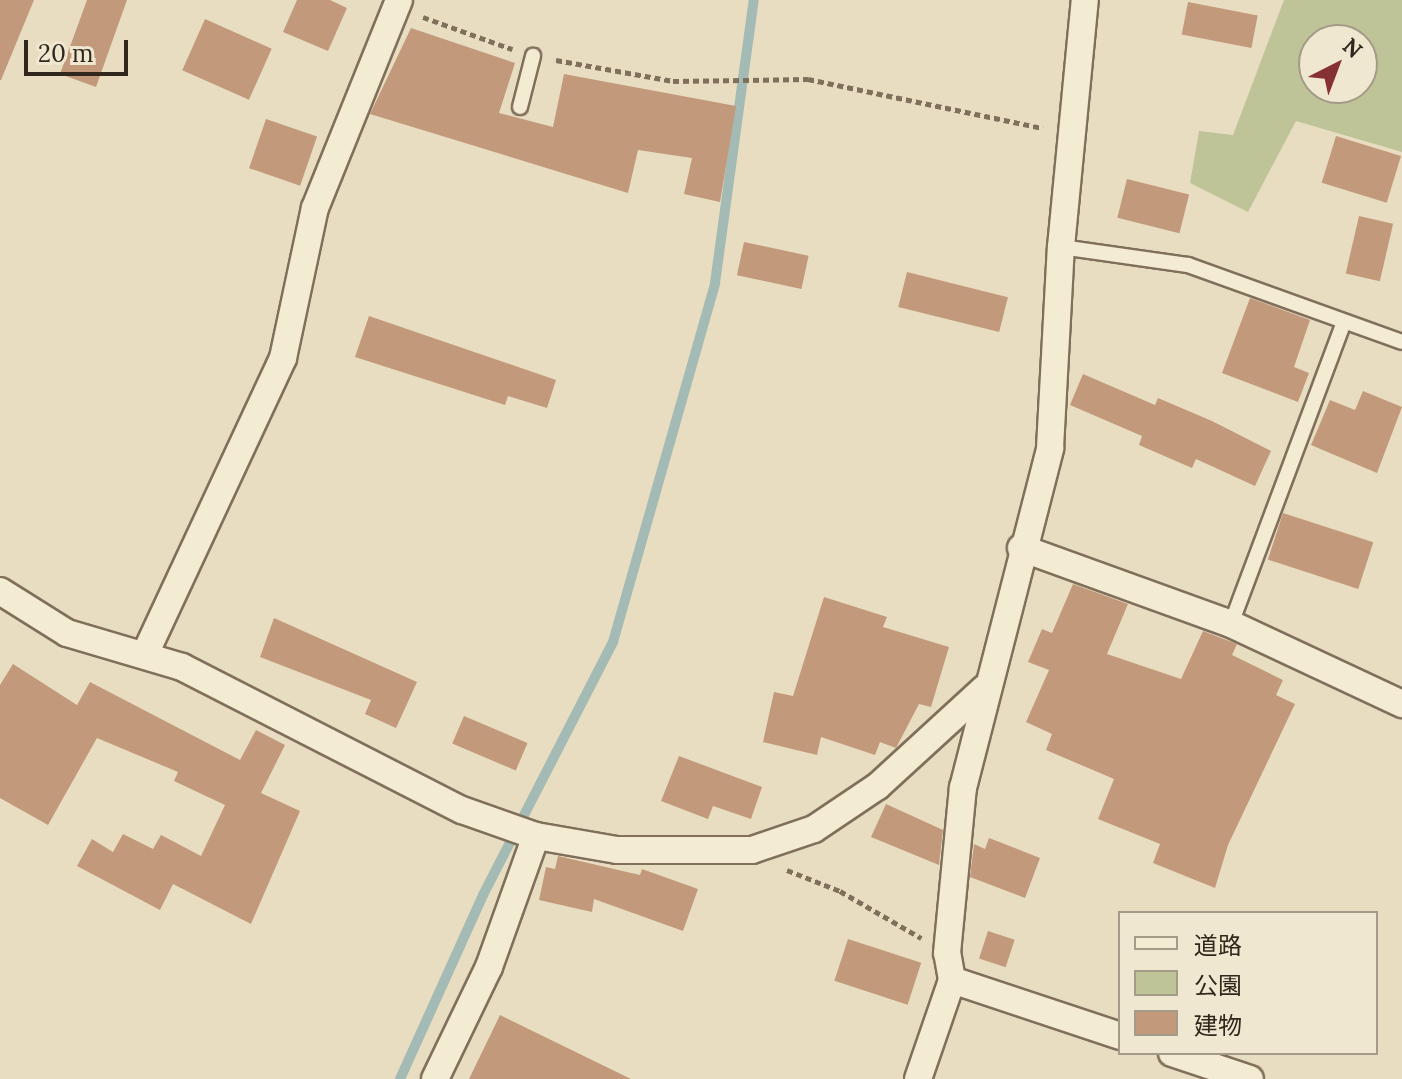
<!DOCTYPE html>
<meta charset="utf-8">
<style>
body{margin:0}
#map{position:relative;width:1402px;height:1079px;overflow:hidden;background:#e8ddc1;font-family:Lora,"Noto Sans JP",serif}
div>[style]{position:absolute}
[style*='--x']{left:calc(var(--x)*1px);top:calc(var(--y)*1px);width:calc(var(--w)*1px);rotate:calc(var(--a)*1deg)}
.green>*{inset:0;background:#bec497}
.stream>*{height:10px;margin:-5px;padding:0 5px;transform-origin:5px;border-radius:5px;background:#a3bbb4}
.building>*{inset:0;background:#c29a7b;transform-origin:0 0}
.path>*{height:5px;margin-top:-2.5px;transform-origin:0;background:repeating-linear-gradient(90deg,#7f6f5b 0 6px,transparent 0 10px)}
.roads{filter:drop-shadow(2px 0 #7f6f5b) drop-shadow(-2px 0 #7f6f5b) drop-shadow(0 2px #7f6f5b) drop-shadow(0 -2px #7f6f5b)}
.service>*{height:14px;margin:-7px;padding:0 7px;transform-origin:7px;border-radius:7px;background:#f4ebd3}
.minor>*{height:26px;margin:-13px;padding:0 13px;transform-origin:13px;border-radius:13px;background:#f4ebd3}
span{translate:-50% -50%;white-space:nowrap;text-align:center;line-height:1.15;-webkit-text-stroke:6px #f0e7d0;paint-order:stroke}
.legend{position:absolute;left:1118px;top:911px;width:260px;height:144px;box-sizing:border-box;background:#f0e7d0;border:2px solid #a49a88;margin:0;padding:10px 14px;list-style:none;font-size:24px;color:#31271d}
.legend li{display:flex;align-items:center;gap:16px;height:40px}
.legend b{width:40px;border:2px solid #a49a88}
.north{position:absolute;left:1298px;top:24px;width:80px;height:80px;box-sizing:border-box;background:#f0e7d0;border:2px solid #a49a88;border-radius:50%;rotate:42deg;font-size:22px;font-weight:700;line-height:32px;text-align:center;color:#31271d}
.north::after{content:'';display:block;margin:auto;width:28px;height:36px;background:#873232;clip-path:polygon(50% 0,100% 100%,50% 72%,0 100%)}
.scale{position:absolute;left:24px;top:40px;width:104px;height:36px;box-sizing:border-box;border:4px solid #31271d;border-top:0;padding-left:10px;font-size:24px;line-height:28px;white-space:nowrap;color:#31271d;-webkit-text-stroke:6px #f0e7d0;paint-order:stroke}
</style>
<div id="map">
<div class="green">
<i style="clip-path:polygon(evenodd,1284px 0,1402px 0,1402px 152px,1296px 121px,1248px 212px,1190px 183px,1199px 131px,1233px 135px,1284px 0,1314px 40px,1362px 40px,1362px 88px,1314px 88px,1314px 40px)"></i>
</div>
<div class="stream">
<i style="--x:400;--y:1079;--w:202;--a:-65.7"></i>
<i style="--x:483;--y:895;--w:284;--a:-62.8"></i>
<i style="--x:613;--y:642;--w:373;--a:-74.1"></i>
<i style="--x:715;--y:283;--w:286;--a:-82.2"></i>
</div>
<div class="building">
<i style="clip-path:polygon(0 0,34px 0,1px 80px,0 80px)"></i>
<i style="clip-path:polygon(87px 0,127px 0,96px 87px,60px 74px)"></i>
<i style="clip-path:polygon(297px 0,330px 0,347px 8px,328px 51px,283px 32px)"></i>
<i style="left:1188px;top:2px;width:71px;height:33px;rotate:11deg"></i>
<i style="left:205px;top:19px;width:73px;height:56px;rotate:24deg"></i>
<i style="clip-path:polygon(411px 28px,515px 63px,499px 113px,553px 127px,564px 74px,736px 106px,720px 202px,684px 194px,692px 158px,638px 150px,628px 193px,370px 114px)"></i>
<i style="left:266px;top:119px;width:54px;height:52px;rotate:19deg"></i>
<i style="left:1336px;top:136px;width:68px;height:49px;rotate:17deg"></i>
<i style="left:1127px;top:179px;width:64px;height:40px;rotate:14deg"></i>
<i style="left:1359px;top:216px;width:35px;height:59px;rotate:13deg"></i>
<i style="left:744px;top:242px;width:66px;height:34px;rotate:12deg"></i>
<i style="left:907px;top:272px;width:104px;height:36px;rotate:14deg"></i>
<i style="clip-path:polygon(1250px 298px,1310px 320px,1294px 367px,1309px 373px,1298px 402px,1222px 373px)"></i>
<i style="clip-path:polygon(369px 316px,556px 380px,547px 408px,508px 396px,505px 405px,355px 357px)"></i>
<i style="clip-path:polygon(1083px 374px,1155px 405px,1158px 398px,1212px 421px,1271px 451px,1255px 486px,1196px 459px,1192px 468px,1139px 445px,1142px 436px,1070px 405px)"></i>
<i style="clip-path:polygon(1363px 391px,1402px 407px,1377px 473px,1311px 445px,1330px 400px,1355px 410px)"></i>
<i style="left:1283px;top:513px;width:95px;height:49px;rotate:18deg"></i>
<i style="clip-path:polygon(1073px 584px,1128px 604px,1107px 654px,1181px 679px,1203px 631px,1237px 644px,1232px 655px,1283px 680px,1276px 695px,1295px 704px,1228px 845px,1215px 888px,1153px 863px,1160px 844px,1098px 819px,1114px 779px,1046px 750px,1052px 734px,1026px 722px,1049px 670px,1028px 662px,1042px 629px,1052px 633px)"></i>
<i style="clip-path:polygon(824px 597px,887px 617px,883px 627px,949px 647px,931px 707px,919px 704px,896px 748px,880px 742px,875px 755px,821px 737px,817px 755px,763px 742px,774px 692px,793px 696px)"></i>
<i style="clip-path:polygon(274px 618px,417px 682px,396px 728px,365px 714px,371px 700px,260px 657px)"></i>
<i style="clip-path:polygon(13px 664px,77px 705px,90px 682px,240px 760px,256px 730px,285px 745px,261px 793px,300px 811px,251px 924px,173px 884px,160px 910px,77px 866px,92px 839px,113px 852px,123px 834px,153px 849px,161px 835px,201px 856px,225px 805px,174px 781px,178px 772px,97px 738px,48px 825px,0 798px,0 685px)"></i>
<i style="left:464px;top:716px;width:69px;height:30px;rotate:23deg"></i>
<i style="clip-path:polygon(679px 756px,762px 787px,751px 819px,713px 806px,708px 819px,661px 801px)"></i>
<i style="clip-path:polygon(886px 804px,943px 830px,939px 865px,871px 837px)"></i>
<i style="clip-path:polygon(989px 838px,1040px 858px,1025px 898px,970px 877px,974px 844px,985px 849px)"></i>
<i style="clip-path:polygon(558px 856px,640px 875px,642px 869px,698px 889px,683px 931px,594px 899px,592px 912px,539px 900px,546px 867px,555px 869px)"></i>
<i style="left:988px;top:931px;width:28px;height:29px;rotate:18deg"></i>
<i style="left:848px;top:939px;width:77px;height:44px;rotate:18deg"></i>
<i style="clip-path:polygon(500px 1015px,631px 1079px,469px 1079px)"></i>
</div>
<div class="path">
<i style="--x:423;--y:17;--w:95;--a:19.8"></i>
<i style="--x:556;--y:60;--w:119;--a:10.2"></i>
<i style="--x:673;--y:81;--w:135;--a:-0.8"></i>
<i style="--x:808;--y:79;--w:240;--a:11.8"></i>
<i style="--x:787;--y:870;--w:57;--a:21.6"></i>
<i style="--x:840;--y:891;--w:94;--a:30.1"></i>
</div>
<div class="roads">
<div class="service">
<i style="--x:520;--y:107;--w:53;--a:-75.7"></i>
<i style="--x:1061;--y:247;--w:128;--a:8.1"></i>
<i style="--x:1188;--y:265;--w:227;--a:19.8"></i>
<i style="--x:1231;--y:624;--w:322;--a:-69.5"></i>
</div>
<div class="minor">
<i style="--x:1021;--y:548;--w:223;--a:19.9"></i>
<i style="--x:1231;--y:624;--w:189;--a:25.1"></i>
<i style="--x:0;--y:591;--w:79;--a:32.1"></i>
<i style="--x:67;--y:633;--w:120;--a:16.5"></i>
<i style="--x:182;--y:667;--w:314;--a:27.1"></i>
<i style="--x:462;--y:810;--w:78;--a:19.4"></i>
<i style="--x:536;--y:836;--w:82;--a:9.8"></i>
<i style="--x:617;--y:850;--w:135;--a:0"></i>
<i style="--x:752;--y:850;--w:65;--a:-18.7"></i>
<i style="--x:814;--y:829;--w:77;--a:-33.9"></i>
<i style="--x:878;--y:786;--w:144;--a:-42.5"></i>
<i style="--x:146;--y:652;--w:324;--a:-65"></i>
<i style="--x:283;--y:358;--w:153;--a:-78"></i>
<i style="--x:315;--y:208;--w:224;--a:-68"></i>
<i style="--x:952;--y:980;--w:177;--a:18.4"></i>
<i style="--x:1172;--y:1053;--w:82;--a:18.4"></i>
<i style="--x:435;--y:1079;--w:124;--a:-64.3"></i>
<i style="--x:489;--y:967;--w:139;--a:-70.3"></i>
<i style="--x:918;--y:1079;--w:105;--a:-71"></i>
<i style="--x:952;--y:980;--w:27;--a:-100"></i>
<i style="--x:947;--y:953;--w:166;--a:-84.5"></i>
<i style="--x:963;--y:788;--w:351;--a:-75.6"></i>
<i style="--x:1050;--y:448;--w:201;--a:-86.9"></i>
<i style="--x:1061;--y:247;--w:248;--a:-84.5"></i>
</div>
</div>
<ul class="legend">
<li><b style="height:10px;background:#f4ebd3"></b>道路</li>
<li><b style="height:22px;background:#bec497"></b>公園</li>
<li><b style="height:22px;background:#c29a7b"></b>建物</li>
</ul>
<div class="north">N</div>
<div class="scale">20 m</div>
</div>
